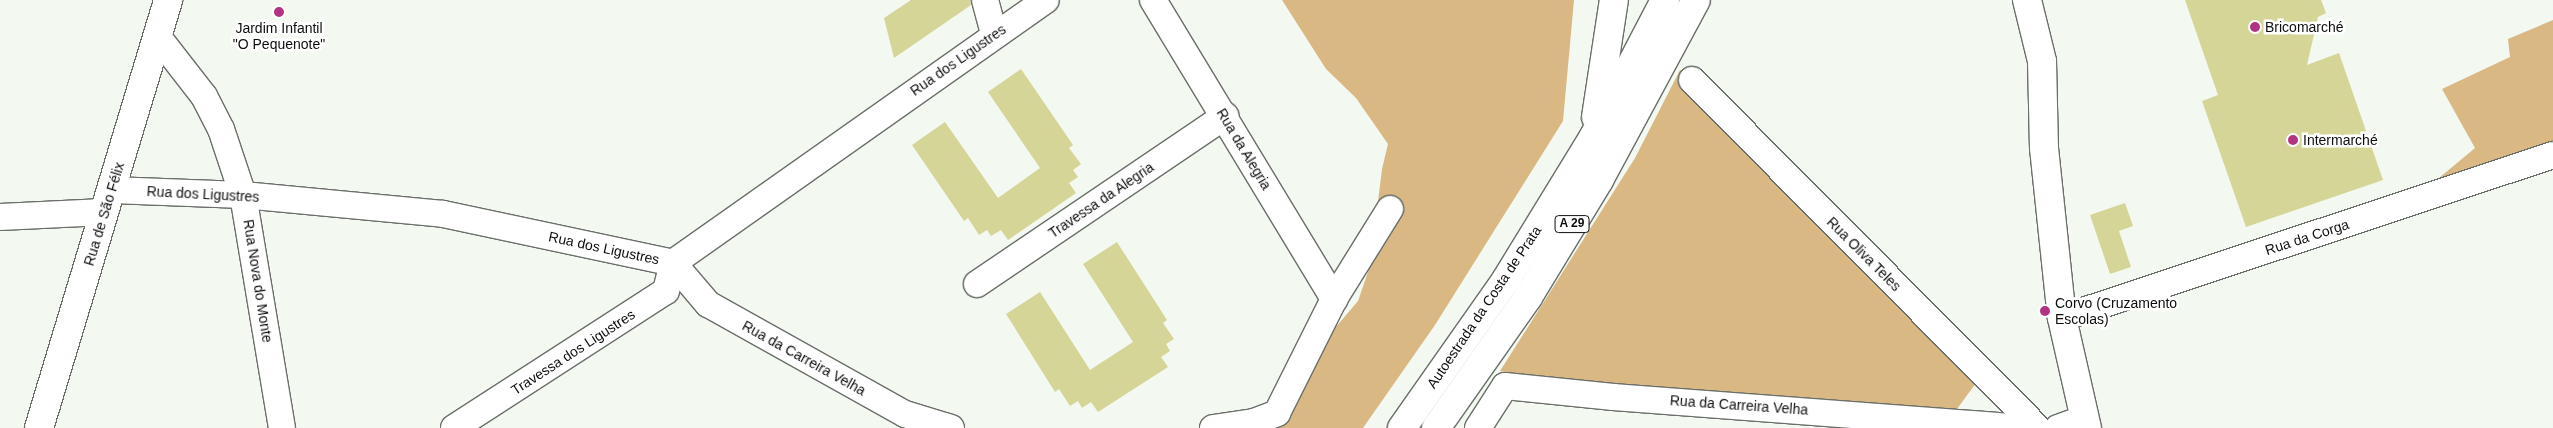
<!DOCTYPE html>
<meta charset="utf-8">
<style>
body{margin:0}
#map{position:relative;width:2553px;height:428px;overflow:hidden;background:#f3f8f1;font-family:Arial,sans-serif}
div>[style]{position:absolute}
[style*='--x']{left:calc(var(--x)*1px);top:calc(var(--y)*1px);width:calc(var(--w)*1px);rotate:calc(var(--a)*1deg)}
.forest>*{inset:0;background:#dab884}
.building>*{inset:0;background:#d5d598}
.roads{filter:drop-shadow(1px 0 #6a6f69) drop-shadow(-1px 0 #6a6f69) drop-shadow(0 1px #6a6f69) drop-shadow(0 -1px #6a6f69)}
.minor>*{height:26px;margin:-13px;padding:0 13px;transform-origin:13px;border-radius:13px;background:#fff}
.major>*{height:28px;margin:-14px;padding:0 14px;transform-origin:14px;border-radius:14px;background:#fff}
.highway>*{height:28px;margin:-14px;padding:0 14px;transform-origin:14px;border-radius:14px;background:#fff}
.dots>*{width:14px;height:14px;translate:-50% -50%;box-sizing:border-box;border:2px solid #fff;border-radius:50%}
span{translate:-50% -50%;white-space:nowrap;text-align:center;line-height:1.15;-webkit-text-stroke:5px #fff;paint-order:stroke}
.shield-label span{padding:1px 4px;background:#fff;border:1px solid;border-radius:4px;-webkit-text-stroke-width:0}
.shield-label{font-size:12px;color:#0c0e0c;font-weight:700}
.poi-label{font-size:14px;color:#0c0e0c}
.left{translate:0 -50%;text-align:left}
.street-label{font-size:14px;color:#0c0e0c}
</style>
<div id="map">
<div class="forest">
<i style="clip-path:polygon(1282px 0,1574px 0,1563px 121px,1435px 325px,1363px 428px,1270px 428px,1318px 348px,1358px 301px,1370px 266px,1382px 169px,1388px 144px,1356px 98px,1326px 69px)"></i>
<i style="clip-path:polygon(2553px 20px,2553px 143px,2495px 170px,2439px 178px,2475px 148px,2442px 89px,2510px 57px,2508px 39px)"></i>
<i style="clip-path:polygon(1680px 70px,1718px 93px,1984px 372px,1949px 420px,1620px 401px,1500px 371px,1635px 158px)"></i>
</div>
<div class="building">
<i style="clip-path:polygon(911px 0,970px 0,971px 5px,894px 58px,884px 18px)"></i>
<i style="clip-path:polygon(2185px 0,2321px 0,2326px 13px,2318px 17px,2307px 65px,2339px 53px,2383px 180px,2246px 227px,2202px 101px,2218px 95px)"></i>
<i style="clip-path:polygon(1021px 69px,1073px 145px,1069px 148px,1081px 164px,1073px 170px,1078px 177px,1069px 183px,1076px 193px,1008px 240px,1001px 230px,991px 236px,987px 230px,979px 235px,968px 218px,964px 221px,912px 145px,945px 122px,998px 198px,1040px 168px,988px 92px)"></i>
<i style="clip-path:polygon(2125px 203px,2133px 226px,2119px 231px,2131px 267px,2110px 274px,2090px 215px)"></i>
<i style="clip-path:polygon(1117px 242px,1167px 320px,1163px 323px,1174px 339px,1166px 344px,1170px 351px,1161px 357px,1168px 367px,1098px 412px,1091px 402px,1082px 408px,1078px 401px,1070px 406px,1059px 389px,1055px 392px,1006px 314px,1040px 292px,1090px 370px,1133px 342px,1083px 264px)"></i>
</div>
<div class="roads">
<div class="minor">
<i style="--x:985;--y:0;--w:35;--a:75"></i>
<i style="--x:1153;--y:0;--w:350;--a:58.8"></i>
<i style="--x:158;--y:37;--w:75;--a:52.1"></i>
<i style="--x:204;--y:96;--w:37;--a:63"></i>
<i style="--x:221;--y:129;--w:70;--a:71.6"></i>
<i style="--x:243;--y:195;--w:236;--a:80.5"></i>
<i style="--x:1692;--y:80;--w:491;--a:45.2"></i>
<i style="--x:111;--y:190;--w:132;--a:2.2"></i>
<i style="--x:243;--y:195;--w:201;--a:5.4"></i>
<i style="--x:443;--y:214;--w:235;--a:12"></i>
<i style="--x:673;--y:263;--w:456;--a:-35.2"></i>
<i style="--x:0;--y:217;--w:104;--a:-2.8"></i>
<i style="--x:673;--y:263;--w:54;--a:49.5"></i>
<i style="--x:708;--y:304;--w:226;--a:29.2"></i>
<i style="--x:905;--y:414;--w:48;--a:16.9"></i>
<i style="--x:977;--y:284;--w:300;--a:-34.1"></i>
<i style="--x:2062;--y:318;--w:517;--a:-18.36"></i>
<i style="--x:454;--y:428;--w:252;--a:-32.9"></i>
<i style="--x:666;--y:291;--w:29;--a:-76"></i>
<i style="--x:1213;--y:428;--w:41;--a:-8.3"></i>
<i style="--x:1254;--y:422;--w:25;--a:-21"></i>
<i style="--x:1277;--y:413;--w:127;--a:-63.4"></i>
<i style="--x:1334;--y:299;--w:106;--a:-58.1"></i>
<i style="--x:1478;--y:428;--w:50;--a:-57.3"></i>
<i style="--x:1505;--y:386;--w:109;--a:5.8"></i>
<i style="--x:1613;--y:397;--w:412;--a:4.3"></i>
<i style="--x:2058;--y:428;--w:27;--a:-20"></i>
</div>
<div class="major">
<i style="--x:2027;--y:0;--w:63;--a:76.2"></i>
<i style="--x:2042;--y:61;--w:87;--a:88.7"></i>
<i style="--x:2044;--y:148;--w:171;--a:84"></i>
<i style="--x:2062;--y:318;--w:113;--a:77.2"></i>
<i style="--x:39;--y:428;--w:447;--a:-73.2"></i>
</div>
<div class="highway">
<i style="--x:1596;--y:117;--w:118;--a:-81.3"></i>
<i style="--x:1402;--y:428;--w:181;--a:-54.9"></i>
<i style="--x:1506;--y:280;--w:167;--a:-58.5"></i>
<i style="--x:1593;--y:138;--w:156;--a:-62.4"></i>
<i style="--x:1436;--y:428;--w:160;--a:-54.9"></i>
<i style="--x:1528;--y:297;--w:137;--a:-58.7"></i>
<i style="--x:1599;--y:180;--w:204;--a:-61.7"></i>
</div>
</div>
<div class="dots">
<i style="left:279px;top:12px;background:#b13382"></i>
<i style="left:2255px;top:27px;background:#b13382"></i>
<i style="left:2293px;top:140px;background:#b13382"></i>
<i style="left:2045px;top:311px;background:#b13382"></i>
</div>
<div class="shield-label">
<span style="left:1572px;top:224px">A 29</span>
</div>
<div class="poi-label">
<span class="left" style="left:2265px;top:27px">Bricomarché</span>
<span style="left:279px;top:36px">Jardim Infantil<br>"O Pequenote"</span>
<span class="left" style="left:2303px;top:140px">Intermarché</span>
<span class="left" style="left:2055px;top:311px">Corvo (Cruzamento<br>Escolas)</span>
</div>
<div class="street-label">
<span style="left:958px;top:60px;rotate:-35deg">Rua dos Ligustres</span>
<span style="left:1244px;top:149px;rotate:59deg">Rua da Alegria</span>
<span style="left:203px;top:194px;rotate:3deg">Rua dos Ligustres</span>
<span style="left:1101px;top:200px;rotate:-34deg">Travessa da Alegria</span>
<span style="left:104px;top:214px;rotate:-73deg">Rua de São Félix</span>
<span style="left:2307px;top:237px;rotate:-18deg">Rua da Corga</span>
<span style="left:604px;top:248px;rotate:12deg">Rua dos Ligustres</span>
<span style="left:1864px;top:254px;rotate:45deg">Rua Oliva Teles</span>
<span style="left:258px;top:281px;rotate:81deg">Rua Nova do Monte</span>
<span style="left:1484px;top:307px;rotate:-56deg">Autoestrada da Costa de Prata</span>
<span style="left:573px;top:352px;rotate:-33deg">Travessa dos Ligustres</span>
<span style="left:804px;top:358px;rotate:29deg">Rua da Carreira Velha</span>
<span style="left:1739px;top:405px;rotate:4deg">Rua da Carreira Velha</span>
</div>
</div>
